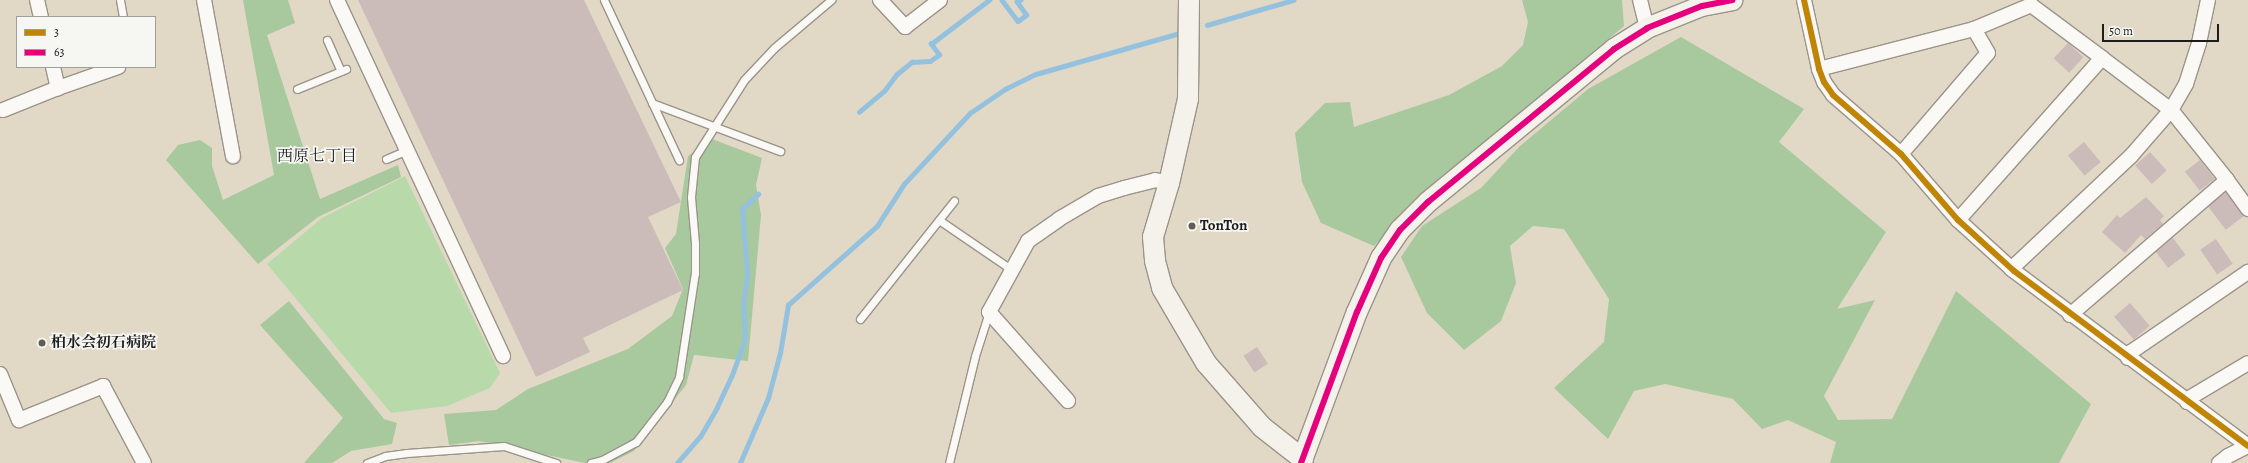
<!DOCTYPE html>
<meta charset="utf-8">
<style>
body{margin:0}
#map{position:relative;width:2248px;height:463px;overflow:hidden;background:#e2d8c6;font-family:Alegreya,"Noto Serif JP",serif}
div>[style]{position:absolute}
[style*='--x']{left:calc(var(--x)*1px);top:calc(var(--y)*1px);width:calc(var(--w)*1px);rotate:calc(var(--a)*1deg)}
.green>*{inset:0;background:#b8daab}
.forest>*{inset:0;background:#a8c99e}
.stream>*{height:4.5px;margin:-2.25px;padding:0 2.25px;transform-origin:2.25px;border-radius:2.25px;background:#94c2de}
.building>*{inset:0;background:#cbbcb9;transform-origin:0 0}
.roads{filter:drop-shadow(1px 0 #9a948a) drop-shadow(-1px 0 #9a948a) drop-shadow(0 1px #9a948a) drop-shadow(0 -1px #9a948a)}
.lane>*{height:7px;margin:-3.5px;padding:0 3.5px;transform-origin:3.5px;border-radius:3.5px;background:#fbf9f6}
.street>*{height:14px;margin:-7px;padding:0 7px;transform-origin:7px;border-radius:7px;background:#fbf9f6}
.secondary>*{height:20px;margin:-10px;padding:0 10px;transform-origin:10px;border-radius:10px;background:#f5f1eb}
.bus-1>*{height:6px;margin:-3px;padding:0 3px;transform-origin:3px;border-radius:3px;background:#c08407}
.bus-2>*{height:6px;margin:-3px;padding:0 3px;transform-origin:3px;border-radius:3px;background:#e5007d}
.dots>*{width:11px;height:11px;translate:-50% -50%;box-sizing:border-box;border:2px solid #f6f6f2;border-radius:50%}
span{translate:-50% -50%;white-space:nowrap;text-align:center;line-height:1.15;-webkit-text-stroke:3.5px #f6f6f2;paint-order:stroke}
.poi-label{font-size:15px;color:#1c1c1c;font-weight:700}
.left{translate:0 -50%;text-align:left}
.neighbourhood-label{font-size:16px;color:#1c1c1c}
.legend{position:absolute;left:16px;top:16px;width:140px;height:52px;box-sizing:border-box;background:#f6f6f2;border:1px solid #9f9f9c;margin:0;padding:5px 7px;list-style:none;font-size:12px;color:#1c1c1c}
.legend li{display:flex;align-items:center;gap:8px;height:20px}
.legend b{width:20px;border:1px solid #9f9f9c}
.scale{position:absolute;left:2102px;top:24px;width:117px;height:18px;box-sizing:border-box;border:2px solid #1c1c1c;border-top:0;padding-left:5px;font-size:12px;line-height:14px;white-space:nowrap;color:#1c1c1c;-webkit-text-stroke:3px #f6f6f2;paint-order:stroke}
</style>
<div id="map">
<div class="green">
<i style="clip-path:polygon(405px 176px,500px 373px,490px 388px,447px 406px,391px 413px,267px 264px,322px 218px)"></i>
</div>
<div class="forest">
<i style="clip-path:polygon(243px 0,288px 0,295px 23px,267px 35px,320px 199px,398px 165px,401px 177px,318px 217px,258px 264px,166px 160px,178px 145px,200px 140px,212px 148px,212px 166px,223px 200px,274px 175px)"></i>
<i style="clip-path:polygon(1522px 0,1622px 0,1624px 26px,1432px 187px,1374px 246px,1321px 223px,1302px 182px,1295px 133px,1325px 103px,1350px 102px,1354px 127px,1449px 95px,1502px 66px,1523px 45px,1528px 22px)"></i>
<i style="clip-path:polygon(1681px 37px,1804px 109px,1779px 142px,1886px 232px,1837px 309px,1875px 300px,1824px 396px,1838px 420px,1892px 419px,1956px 291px,2091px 404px,2059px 463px,1830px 463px,1836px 442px,1788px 420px,1762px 429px,1733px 399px,1665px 384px,1634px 391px,1608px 439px,1554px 388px,1604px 342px,1609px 299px,1564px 229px,1533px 226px,1510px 246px,1516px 283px,1501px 321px,1464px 350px,1427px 313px,1401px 257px,1422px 226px,1481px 188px,1520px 146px,1588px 89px)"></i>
<i style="clip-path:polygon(712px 139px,762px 158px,756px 185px,761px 215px,748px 361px,694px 355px,686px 385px,634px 451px,610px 463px,585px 463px,479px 441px,449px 445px,444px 414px,496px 410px,528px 389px,628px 349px,672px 316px,683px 289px,665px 248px,676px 234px,688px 156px)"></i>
<i style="clip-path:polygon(289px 301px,384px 419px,397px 423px,392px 444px,351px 451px,332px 463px,304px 463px,343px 418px,260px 325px)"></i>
</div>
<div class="stream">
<i style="--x:1002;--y:0;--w:26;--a:53"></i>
<i style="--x:1018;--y:21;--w:10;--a:-37"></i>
<i style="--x:1026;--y:15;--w:16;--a:-125"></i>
<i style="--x:1017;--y:2;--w:4;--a:-34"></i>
<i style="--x:1207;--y:25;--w:90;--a:-16.2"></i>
<i style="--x:859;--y:112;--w:33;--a:-40"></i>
<i style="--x:884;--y:91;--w:21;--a:-53"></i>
<i style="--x:897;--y:74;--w:19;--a:-39"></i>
<i style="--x:912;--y:62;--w:18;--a:-3"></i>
<i style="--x:930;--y:61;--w:11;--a:-34"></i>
<i style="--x:939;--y:55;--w:14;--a:-126"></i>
<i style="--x:931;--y:44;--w:73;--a:-37.2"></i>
<i style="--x:677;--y:463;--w:35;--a:-49"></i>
<i style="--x:700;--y:437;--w:34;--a:-60"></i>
<i style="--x:717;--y:407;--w:35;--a:-65"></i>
<i style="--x:732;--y:375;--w:38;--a:-70"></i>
<i style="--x:745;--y:339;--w:35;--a:-93"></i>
<i style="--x:743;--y:304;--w:30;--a:-82"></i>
<i style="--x:747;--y:274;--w:65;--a:-94.4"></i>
<i style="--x:742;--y:209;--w:22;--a:-43"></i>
<i style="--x:740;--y:463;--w:71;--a:-66.7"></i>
<i style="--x:768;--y:398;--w:47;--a:-75.1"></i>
<i style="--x:780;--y:353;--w:49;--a:-80.5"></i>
<i style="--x:788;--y:305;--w:119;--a:-41.6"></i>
<i style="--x:877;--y:226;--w:50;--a:-57.3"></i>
<i style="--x:904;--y:184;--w:97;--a:-47.1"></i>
<i style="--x:970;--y:113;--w:42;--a:-34.4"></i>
<i style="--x:1005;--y:89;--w:34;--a:-26"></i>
<i style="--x:1036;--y:74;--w:150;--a:-15.9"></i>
</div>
<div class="building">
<i style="clip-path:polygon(358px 0,584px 0,681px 202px,648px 217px,683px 290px,583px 338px,590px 352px,536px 377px)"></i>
<i style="left:2068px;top:43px;width:21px;height:21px;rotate:43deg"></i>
<i style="left:2084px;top:142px;width:26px;height:21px;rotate:50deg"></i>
<i style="left:2150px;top:152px;width:25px;height:20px;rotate:48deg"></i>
<i style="left:2200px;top:160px;width:24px;height:19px;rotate:52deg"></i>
<i style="left:2226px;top:192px;width:30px;height:23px;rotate:53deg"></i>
<i style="clip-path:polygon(2146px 197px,2164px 216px,2160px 220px,2163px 224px,2145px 239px,2141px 235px,2125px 253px,2102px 232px,2117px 215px,2120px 218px)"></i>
<i style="left:2173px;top:238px;width:21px;height:22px;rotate:53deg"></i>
<i style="left:2216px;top:239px;width:30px;height:19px;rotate:56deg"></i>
<i style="left:2130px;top:303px;width:30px;height:21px;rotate:49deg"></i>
<i style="left:1257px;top:347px;width:20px;height:16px;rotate:57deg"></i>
</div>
<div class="roads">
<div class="lane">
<i style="--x:120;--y:0;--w:17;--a:80"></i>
<i style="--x:604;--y:0;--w:177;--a:64.9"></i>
<i style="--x:327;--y:40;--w:34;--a:66"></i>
<i style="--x:297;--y:89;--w:53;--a:-22.2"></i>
<i style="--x:652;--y:103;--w:137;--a:20.6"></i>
<i style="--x:386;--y:159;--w:23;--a:-23"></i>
<i style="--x:939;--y:220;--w:88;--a:34.4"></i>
<i style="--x:860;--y:319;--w:151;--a:-51.5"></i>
<i style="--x:367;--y:463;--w:19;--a:-21"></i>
<i style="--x:385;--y:456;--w:22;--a:-8"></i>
<i style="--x:407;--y:453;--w:97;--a:-4.1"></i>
<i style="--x:504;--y:446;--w:55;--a:18.1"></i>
<i style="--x:591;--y:463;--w:11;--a:-15"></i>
<i style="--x:602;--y:460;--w:38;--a:-28"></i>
<i style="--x:636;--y:442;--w:51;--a:-52.2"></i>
<i style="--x:667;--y:402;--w:28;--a:-64"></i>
<i style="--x:679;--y:377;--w:105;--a:-81.3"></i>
<i style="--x:695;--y:273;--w:30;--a:-90"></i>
<i style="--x:695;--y:243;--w:46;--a:-95"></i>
<i style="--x:691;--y:197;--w:40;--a:-84.3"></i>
<i style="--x:695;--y:157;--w:91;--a:-57.5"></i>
<i style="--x:744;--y:80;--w:44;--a:-46.8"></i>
<i style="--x:774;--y:48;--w:75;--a:-40.1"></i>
<i style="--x:949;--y:463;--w:110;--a:-76.3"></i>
<i style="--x:975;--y:356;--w:46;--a:-72.3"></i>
</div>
<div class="street">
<i style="--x:37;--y:0;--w:17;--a:77"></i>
<i style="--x:204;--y:0;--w:159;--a:79.5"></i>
<i style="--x:337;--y:0;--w:393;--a:65"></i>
<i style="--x:880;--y:0;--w:37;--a:47"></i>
<i style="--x:905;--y:27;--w:44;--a:-37.6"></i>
<i style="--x:1640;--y:0;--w:29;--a:76"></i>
<i style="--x:1804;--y:0;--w:71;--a:77.7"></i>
<i style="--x:1819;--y:69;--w:14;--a:69"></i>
<i style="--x:1824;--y:82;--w:16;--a:55"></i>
<i style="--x:1833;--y:95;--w:90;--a:40.9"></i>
<i style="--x:1901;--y:154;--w:87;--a:49.2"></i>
<i style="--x:1958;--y:220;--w:76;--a:42.3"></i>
<i style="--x:2014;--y:271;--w:292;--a:36.8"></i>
<i style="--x:2102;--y:58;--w:86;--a:37"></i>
<i style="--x:2171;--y:110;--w:90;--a:51.3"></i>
<i style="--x:53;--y:67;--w:22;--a:77"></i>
<i style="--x:58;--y:88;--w:64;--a:-19.3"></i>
<i style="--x:1819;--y:69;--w:160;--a:-14.5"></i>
<i style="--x:1974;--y:29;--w:62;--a:-22.8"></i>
<i style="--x:2031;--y:5;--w:89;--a:36.7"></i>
<i style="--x:2102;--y:58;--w:217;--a:131.6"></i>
<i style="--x:3;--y:110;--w:59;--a:-21.8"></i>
<i style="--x:1901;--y:154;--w:133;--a:-49.3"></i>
<i style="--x:1988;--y:53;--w:28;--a:-120"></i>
<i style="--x:2011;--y:269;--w:165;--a:-43.3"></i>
<i style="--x:2131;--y:156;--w:61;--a:-49"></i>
<i style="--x:2171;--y:110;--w:30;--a:-60"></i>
<i style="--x:2186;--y:84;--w:43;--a:-72.4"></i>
<i style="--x:2199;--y:43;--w:44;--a:-78.2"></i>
<i style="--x:2070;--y:315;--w:207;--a:-40.7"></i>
<i style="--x:2227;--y:180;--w:36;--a:54"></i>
<i style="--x:2128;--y:358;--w:7;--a:-63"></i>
<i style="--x:2131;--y:352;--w:142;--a:-34.4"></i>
<i style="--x:0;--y:374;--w:50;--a:67.6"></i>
<i style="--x:19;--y:420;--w:91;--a:-22"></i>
<i style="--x:103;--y:386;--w:87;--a:62"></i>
<i style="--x:1068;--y:401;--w:119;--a:-131.6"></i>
<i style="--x:989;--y:312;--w:81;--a:-61.2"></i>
<i style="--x:1028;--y:241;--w:38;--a:-35"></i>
<i style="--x:1059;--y:219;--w:45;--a:-30.5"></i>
<i style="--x:1098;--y:196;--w:27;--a:-17"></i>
<i style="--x:1124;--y:188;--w:32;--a:-14"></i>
<i style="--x:1155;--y:180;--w:14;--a:12"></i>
<i style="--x:2187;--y:402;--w:6;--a:-51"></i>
<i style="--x:2191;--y:397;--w:66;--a:-30.8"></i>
<i style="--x:2219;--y:463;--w:11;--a:-38"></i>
<i style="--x:2228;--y:456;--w:22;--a:-27"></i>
</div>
<div class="secondary">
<i style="--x:1189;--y:0;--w:99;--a:90.6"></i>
<i style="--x:1188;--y:99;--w:86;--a:102.7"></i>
<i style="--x:1169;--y:183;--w:56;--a:106.5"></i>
<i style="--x:1153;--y:237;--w:24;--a:85"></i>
<i style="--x:1155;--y:261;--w:28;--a:75"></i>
<i style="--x:1162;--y:288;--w:87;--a:59.6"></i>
<i style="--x:1206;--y:363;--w:85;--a:48.8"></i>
<i style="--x:1262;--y:427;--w:52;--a:38"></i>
<i style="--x:1301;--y:463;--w:161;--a:-69.7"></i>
<i style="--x:1357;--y:312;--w:59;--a:-66"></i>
<i style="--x:1381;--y:258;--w:34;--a:-56"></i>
<i style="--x:1400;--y:230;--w:40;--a:-45"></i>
<i style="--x:1428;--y:202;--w:241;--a:-39.4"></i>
<i style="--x:1614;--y:49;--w:39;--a:-32"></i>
<i style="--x:1647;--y:28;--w:59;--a:-21.8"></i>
<i style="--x:1702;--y:6;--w:31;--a:-11"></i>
</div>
</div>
<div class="bus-1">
<i style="--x:1804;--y:0;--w:71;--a:77.7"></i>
<i style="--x:1819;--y:69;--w:14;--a:69"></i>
<i style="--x:1824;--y:82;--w:16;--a:55"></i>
<i style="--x:1833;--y:95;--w:90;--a:40.9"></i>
<i style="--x:1901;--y:154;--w:87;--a:49.2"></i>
<i style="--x:1958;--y:220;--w:76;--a:42.3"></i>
<i style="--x:2014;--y:271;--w:292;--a:36.8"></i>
</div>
<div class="bus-2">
<i style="--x:1301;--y:463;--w:161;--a:-69.7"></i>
<i style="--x:1357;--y:312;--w:59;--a:-66"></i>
<i style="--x:1381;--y:258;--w:34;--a:-56"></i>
<i style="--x:1400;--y:230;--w:40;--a:-45"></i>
<i style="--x:1428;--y:202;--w:241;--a:-39.4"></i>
<i style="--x:1614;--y:49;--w:39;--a:-32"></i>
<i style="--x:1647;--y:28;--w:59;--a:-21.8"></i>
<i style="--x:1702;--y:6;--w:31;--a:-11"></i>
</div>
<div class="dots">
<i style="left:1192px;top:226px;background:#615e58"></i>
<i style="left:42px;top:343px;background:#615e58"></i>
</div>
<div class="poi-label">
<span class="left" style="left:1200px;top:226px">TonTon</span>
<span class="left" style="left:51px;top:343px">柏水会初石病院</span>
</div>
<div class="neighbourhood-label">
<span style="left:317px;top:156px">西原七丁目</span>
</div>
<ul class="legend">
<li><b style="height:5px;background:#c08407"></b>3</li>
<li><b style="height:5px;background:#e5007d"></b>63</li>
</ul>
<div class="scale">50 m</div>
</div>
